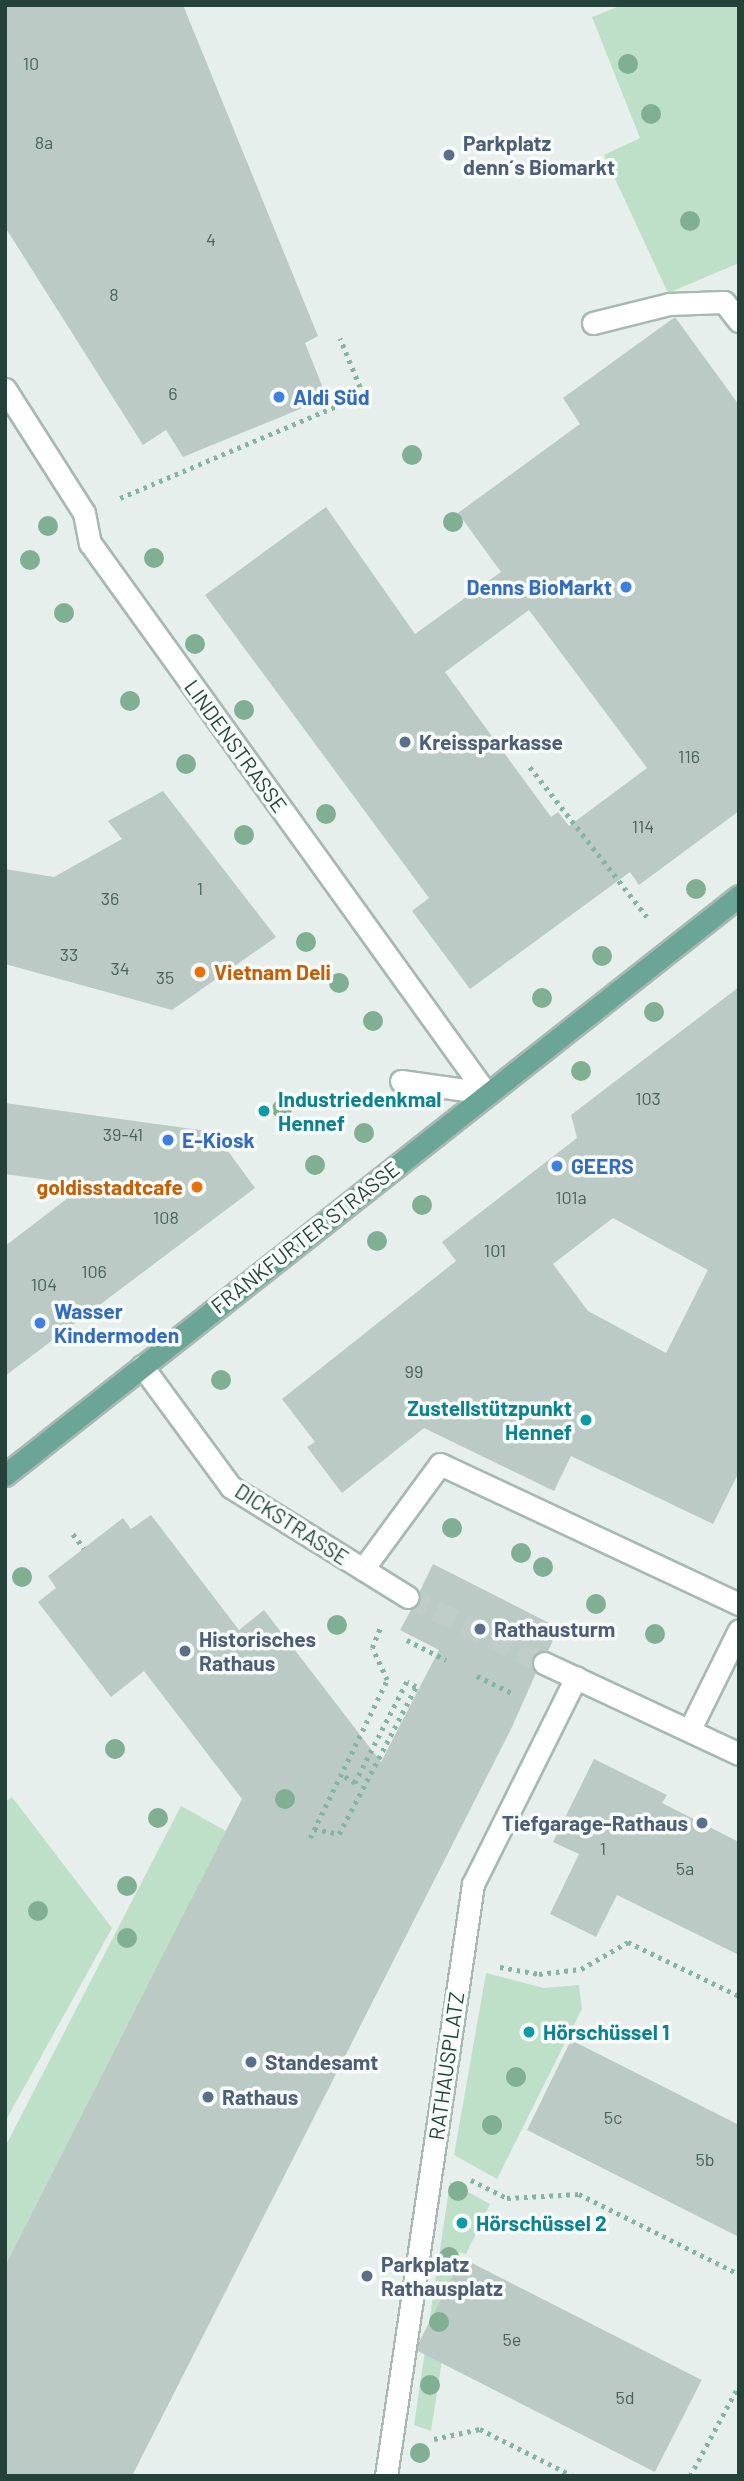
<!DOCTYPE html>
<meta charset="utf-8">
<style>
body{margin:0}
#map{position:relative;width:744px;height:2481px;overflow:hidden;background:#e6efeb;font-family:Barlow,sans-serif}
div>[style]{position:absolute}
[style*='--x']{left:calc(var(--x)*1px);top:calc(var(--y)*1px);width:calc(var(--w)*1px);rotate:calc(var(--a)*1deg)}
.green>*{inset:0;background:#bfe0c8}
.building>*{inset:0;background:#bbcac4;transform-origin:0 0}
.minor-tunnel>*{height:21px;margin-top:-10.5px;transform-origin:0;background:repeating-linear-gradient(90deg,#bfccc8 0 21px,transparent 0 31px)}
.path>*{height:4.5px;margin-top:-2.25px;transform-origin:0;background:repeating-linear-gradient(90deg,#86b3a5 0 3.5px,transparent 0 8.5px)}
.roads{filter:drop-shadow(2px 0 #a8b8b2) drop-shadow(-2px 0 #a8b8b2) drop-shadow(0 2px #a8b8b2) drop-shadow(0 -2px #a8b8b2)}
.minor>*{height:21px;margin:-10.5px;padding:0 10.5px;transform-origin:10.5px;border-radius:10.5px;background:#fff}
.major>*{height:21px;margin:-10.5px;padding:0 10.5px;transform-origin:10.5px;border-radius:10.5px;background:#6aa596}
.trees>*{width:20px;height:20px;margin:-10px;border-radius:50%;background:#80af93}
.dots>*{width:19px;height:19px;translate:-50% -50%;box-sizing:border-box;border:4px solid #f7fbf9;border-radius:50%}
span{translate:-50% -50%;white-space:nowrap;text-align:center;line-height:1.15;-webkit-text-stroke:7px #f7fbf9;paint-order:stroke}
.number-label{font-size:18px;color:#4a645c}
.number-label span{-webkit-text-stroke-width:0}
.service-label{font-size:21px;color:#4e5e75;font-weight:700}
.left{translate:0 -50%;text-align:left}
.right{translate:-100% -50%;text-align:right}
.shop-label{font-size:21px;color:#366cbe;font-weight:700}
.street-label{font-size:21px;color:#24423a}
.food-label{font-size:21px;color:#c56008;font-weight:700}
.culture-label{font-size:21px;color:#0d838f;font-weight:700}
.frame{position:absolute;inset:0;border:7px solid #24423a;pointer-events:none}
</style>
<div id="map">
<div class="green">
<i style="clip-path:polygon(622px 5px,739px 5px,739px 263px,668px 293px,604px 155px,640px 138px,592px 17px)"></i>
<i style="clip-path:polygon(12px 1797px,112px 1928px,5px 2122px,5px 1802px)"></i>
<i style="clip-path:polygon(181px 1806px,226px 1831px,5px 2266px,5px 2147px)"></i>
<i style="clip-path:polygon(486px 1973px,544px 1988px,579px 1985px,582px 2009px,497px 2179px,454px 2155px)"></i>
<i style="clip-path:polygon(450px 2182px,490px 2204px,466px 2254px,459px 2252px,431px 2431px,414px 2425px)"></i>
</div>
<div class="building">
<i style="clip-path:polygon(5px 5px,183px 5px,318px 336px,305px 343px,327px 398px,183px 457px,166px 430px,143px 445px,5px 227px)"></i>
<i style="clip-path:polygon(evenodd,675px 317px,739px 405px,739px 811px,639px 885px,630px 872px,470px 989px,412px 911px,429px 898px,205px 595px,326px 507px,415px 634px,501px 572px,458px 513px,580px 424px,563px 398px,675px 317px,529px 610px,647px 768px,569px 826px,558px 812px,551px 817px,445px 672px,529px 610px)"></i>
<i style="clip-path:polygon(163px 791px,276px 937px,172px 1010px,5px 964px,5px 869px,54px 877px,122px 839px,108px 821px)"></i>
<i style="clip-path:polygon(evenodd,739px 987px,739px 1472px,713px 1524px,571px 1456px,554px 1491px,424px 1428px,342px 1493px,307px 1447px,315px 1442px,282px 1399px,456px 1261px,442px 1242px,577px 1138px,571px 1115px,739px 987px,613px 1218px,708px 1270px,666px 1353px,588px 1311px,553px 1264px,613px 1218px)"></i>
<i style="clip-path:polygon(5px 1103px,214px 1132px,255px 1188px,5px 1376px,5px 1246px,85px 1185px,5px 1174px)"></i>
<i style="clip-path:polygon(151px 1515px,239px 1630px,264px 1610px,381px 1762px,439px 1650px,400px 1630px,411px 1610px,419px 1603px,420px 1591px,433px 1564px,559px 1628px,548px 1651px,532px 1657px,536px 1673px,512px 1727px,132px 2476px,5px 2476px,5px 2266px,242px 1799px,144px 1671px,111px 1697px,38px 1602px,56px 1588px,48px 1576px,123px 1518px,131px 1529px)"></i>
<i style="clip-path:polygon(594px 1759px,667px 1795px,662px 1803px,739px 1842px,739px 1955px,617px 1895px,596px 1937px,550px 1914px,579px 1854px,553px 1842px)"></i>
<i style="clip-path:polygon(571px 2040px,739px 2125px,739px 2237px,527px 2130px)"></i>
<i style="left:462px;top:2258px;width:269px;height:103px;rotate:27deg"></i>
</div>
<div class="minor-tunnel">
<i style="--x:408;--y:1597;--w:151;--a:25.9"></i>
</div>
<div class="path">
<i style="--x:120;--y:498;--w:264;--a:-23"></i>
<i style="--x:363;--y:395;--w:61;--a:-112.3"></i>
<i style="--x:530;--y:767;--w:190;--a:52"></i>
<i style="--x:73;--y:1534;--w:18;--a:52"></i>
<i style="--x:407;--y:1640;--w:44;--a:27.1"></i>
<i style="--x:477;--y:1676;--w:41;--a:25.9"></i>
<i style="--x:314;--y:1829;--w:25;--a:11"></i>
<i style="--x:339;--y:1834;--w:166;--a:-62.4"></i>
<i style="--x:416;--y:1687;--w:10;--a:-151"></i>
<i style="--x:407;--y:1682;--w:114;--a:117.2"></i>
<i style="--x:355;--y:1783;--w:16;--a:-150"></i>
<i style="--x:310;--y:1838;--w:176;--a:-64"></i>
<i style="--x:387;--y:1680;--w:35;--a:-115"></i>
<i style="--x:372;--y:1648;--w:22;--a:-68"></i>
<i style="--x:500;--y:1967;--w:40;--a:10"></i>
<i style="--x:539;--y:1974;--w:42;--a:-6.8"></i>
<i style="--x:581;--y:1969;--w:54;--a:-29.9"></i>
<i style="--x:628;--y:1942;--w:123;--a:25.9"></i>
<i style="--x:471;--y:2180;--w:40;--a:26.6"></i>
<i style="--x:507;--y:2198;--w:72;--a:-3.2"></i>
<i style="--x:579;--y:2194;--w:179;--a:26.6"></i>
<i style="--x:434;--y:2439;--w:47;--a:-12.3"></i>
<i style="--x:480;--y:2429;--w:104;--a:26.8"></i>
<i style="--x:690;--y:2476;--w:103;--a:-61.7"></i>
</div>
<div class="roads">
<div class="minor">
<i style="--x:593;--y:323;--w:78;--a:-14"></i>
<i style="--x:669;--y:304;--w:55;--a:-2.1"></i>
<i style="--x:724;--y:302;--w:24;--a:52"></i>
<i style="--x:5;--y:389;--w:147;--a:57.5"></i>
<i style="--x:84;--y:513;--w:31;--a:79"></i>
<i style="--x:90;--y:543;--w:678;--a:54.25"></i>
<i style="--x:401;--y:1081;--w:86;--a:8"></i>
<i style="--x:142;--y:1366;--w:150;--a:53.7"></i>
<i style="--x:231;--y:1487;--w:208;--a:31.9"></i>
<i style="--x:363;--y:1569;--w:130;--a:-53.7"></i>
<i style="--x:440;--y:1464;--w:330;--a:25.1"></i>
<i style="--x:544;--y:1663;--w:215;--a:25"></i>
<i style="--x:690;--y:1729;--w:110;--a:-63.7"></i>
<i style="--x:386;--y:2476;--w:598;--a:-81.64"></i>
<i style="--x:473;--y:1884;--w:231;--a:-63.5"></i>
</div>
<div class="major">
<i style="--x:5;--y:1475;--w:935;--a:-38.27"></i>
</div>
</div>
<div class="trees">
<i style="left:628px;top:64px"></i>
<i style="left:651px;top:114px"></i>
<i style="left:690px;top:221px"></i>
<i style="left:412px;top:455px"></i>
<i style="left:453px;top:522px"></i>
<i style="left:48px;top:526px"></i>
<i style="left:154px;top:558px"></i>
<i style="left:30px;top:560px"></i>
<i style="left:64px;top:613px"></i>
<i style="left:195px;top:644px"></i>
<i style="left:130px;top:701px"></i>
<i style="left:244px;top:710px"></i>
<i style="left:186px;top:764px"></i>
<i style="left:326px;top:814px"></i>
<i style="left:244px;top:835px"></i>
<i style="left:696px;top:889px"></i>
<i style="left:306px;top:942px"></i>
<i style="left:602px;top:956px"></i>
<i style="left:339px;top:983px"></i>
<i style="left:542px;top:998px"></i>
<i style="left:654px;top:1012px"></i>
<i style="left:373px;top:1021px"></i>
<i style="left:581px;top:1071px"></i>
<i style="left:282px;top:1109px"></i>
<i style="left:364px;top:1133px"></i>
<i style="left:315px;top:1165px"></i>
<i style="left:422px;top:1205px"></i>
<i style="left:377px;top:1241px"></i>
<i style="left:221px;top:1380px"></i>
<i style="left:452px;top:1528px"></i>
<i style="left:521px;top:1553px"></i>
<i style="left:543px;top:1567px"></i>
<i style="left:22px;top:1577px"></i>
<i style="left:596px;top:1604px"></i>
<i style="left:337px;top:1625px"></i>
<i style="left:655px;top:1634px"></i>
<i style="left:115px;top:1749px"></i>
<i style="left:285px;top:1799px"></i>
<i style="left:158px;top:1818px"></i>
<i style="left:127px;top:1886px"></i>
<i style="left:38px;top:1911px"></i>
<i style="left:127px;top:1938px"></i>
<i style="left:516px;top:2077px"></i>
<i style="left:492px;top:2125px"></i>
<i style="left:458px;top:2191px"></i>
<i style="left:449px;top:2257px"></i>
<i style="left:439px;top:2322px"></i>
<i style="left:430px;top:2385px"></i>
<i style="left:420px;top:2453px"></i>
</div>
<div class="dots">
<i style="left:449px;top:155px;background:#5c6f8a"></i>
<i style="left:279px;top:397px;background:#3f7fe0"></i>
<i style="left:626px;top:587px;background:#3f7fe0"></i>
<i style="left:405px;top:742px;background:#5c6f8a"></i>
<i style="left:200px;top:972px;background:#e8710a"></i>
<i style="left:264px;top:1111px;background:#0f9aa8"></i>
<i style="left:168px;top:1140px;background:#3f7fe0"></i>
<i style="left:557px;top:1166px;background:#3f7fe0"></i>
<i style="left:197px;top:1187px;background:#e8710a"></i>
<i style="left:40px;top:1323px;background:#3f7fe0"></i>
<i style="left:586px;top:1420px;background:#0f9aa8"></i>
<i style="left:480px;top:1629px;background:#5c6f8a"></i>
<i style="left:185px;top:1651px;background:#5c6f8a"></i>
<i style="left:702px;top:1823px;background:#5c6f8a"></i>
<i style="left:529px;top:2032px;background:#0f9aa8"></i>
<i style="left:251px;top:2062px;background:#5c6f8a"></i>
<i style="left:208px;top:2097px;background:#5c6f8a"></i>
<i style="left:462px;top:2223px;background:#0f9aa8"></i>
<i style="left:367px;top:2276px;background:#5c6f8a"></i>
</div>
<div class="number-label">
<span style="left:31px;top:63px">10</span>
<span style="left:44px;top:142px">8a</span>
<span style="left:211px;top:239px">4</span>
<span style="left:114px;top:294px">8</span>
<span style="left:173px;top:393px">6</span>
<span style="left:689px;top:756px">116</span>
<span style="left:643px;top:826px">114</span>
<span style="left:200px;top:888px">1</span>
<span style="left:110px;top:898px">36</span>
<span style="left:69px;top:954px">33</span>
<span style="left:120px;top:968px">34</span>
<span style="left:165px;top:977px">35</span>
<span style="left:648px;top:1098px">103</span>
<span style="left:123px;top:1134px">39-41</span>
<span style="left:571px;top:1197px">101a</span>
<span style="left:166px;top:1217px">108</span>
<span style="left:495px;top:1250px">101</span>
<span style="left:94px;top:1271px">106</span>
<span style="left:44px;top:1284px">104</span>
<span style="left:414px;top:1371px">99</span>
<span style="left:603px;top:1848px">1</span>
<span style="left:685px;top:1868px">5a</span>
<span style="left:613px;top:2117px">5c</span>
<span style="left:705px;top:2159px">5b</span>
<span style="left:512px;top:2339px">5e</span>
<span style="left:625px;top:2397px">5d</span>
</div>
<div class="service-label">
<span class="left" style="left:463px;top:155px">Parkplatz<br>denn´s Biomarkt</span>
<span class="left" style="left:419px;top:742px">Kreissparkasse</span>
<span class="left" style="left:494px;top:1629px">Rathausturm</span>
<span class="left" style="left:199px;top:1651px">Historisches<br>Rathaus</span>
<span class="right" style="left:688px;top:1823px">Tiefgarage-Rathaus</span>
<span class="left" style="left:265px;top:2062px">Standesamt</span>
<span class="left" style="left:222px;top:2097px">Rathaus</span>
<span class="left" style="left:381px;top:2276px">Parkplatz<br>Rathausplatz</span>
</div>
<div class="shop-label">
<span class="left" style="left:293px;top:397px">Aldi Süd</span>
<span class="right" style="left:612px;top:587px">Denns BioMarkt</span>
<span class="left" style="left:182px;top:1140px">E-Kiosk</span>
<span class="left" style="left:571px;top:1166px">GEERS</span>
<span class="left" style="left:54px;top:1323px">Wasser<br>Kindermoden</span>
</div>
<div class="street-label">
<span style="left:236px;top:746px;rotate:54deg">LINDENSTRASSE</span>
<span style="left:305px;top:1237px;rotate:-38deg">FRANKFURTER STRASSE</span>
<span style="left:292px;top:1524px;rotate:33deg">DICKSTRASSE</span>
<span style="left:446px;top:2066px;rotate:-82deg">RATHAUSPLATZ</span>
</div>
<div class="food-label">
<span class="left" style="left:214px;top:972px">Vietnam Deli</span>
<span class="right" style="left:183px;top:1187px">goldisstadtcafe</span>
</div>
<div class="culture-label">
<span class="left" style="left:278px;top:1111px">Industriedenkmal<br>Hennef</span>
<span class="right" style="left:572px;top:1420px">Zustellstützpunkt<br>Hennef</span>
<span class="left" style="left:543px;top:2032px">Hörschüssel 1</span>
<span class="left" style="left:476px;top:2223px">Hörschüssel 2</span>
</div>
<div class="frame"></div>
</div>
